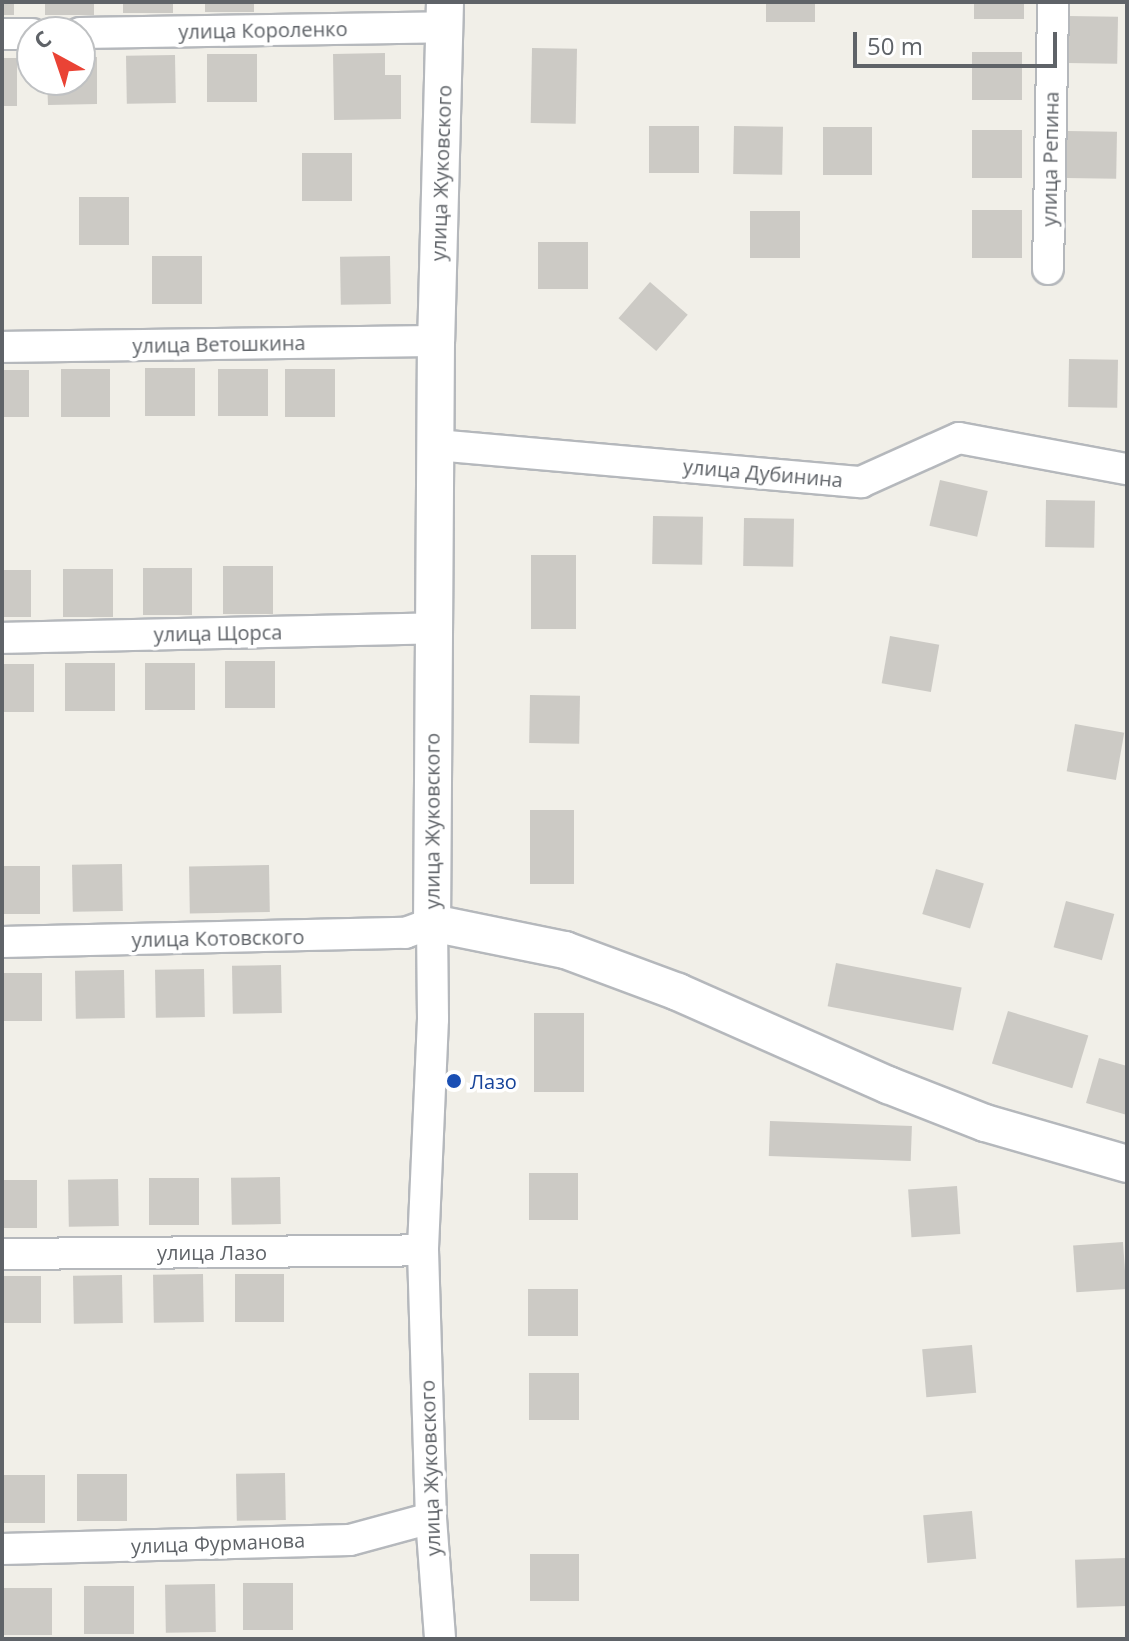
<!DOCTYPE html>
<meta charset="utf-8">
<style>
body{margin:0}
#map{position:relative;width:1129px;height:1641px;overflow:hidden;background:#f1efe8;font-family:"Open Sans",sans-serif}
div>[style]{position:absolute}
[style*='--x']{left:calc(var(--x)*1px);top:calc(var(--y)*1px);width:calc(var(--w)*1px);rotate:calc(var(--a)*1deg)}
.building>*{inset:0;background:#cccac5;transform-origin:0 0}
.roads{filter:drop-shadow(2px 0 #b5b8bc) drop-shadow(-2px 0 #b5b8bc) drop-shadow(0 2px #b5b8bc) drop-shadow(0 -2px #b5b8bc)}
.minor>*{height:30px;margin:-15px;padding:0 15px;transform-origin:15px;border-radius:15px;background:#fff}
.tertiary>*{height:36px;margin:-18px;padding:0 18px;transform-origin:18px;border-radius:18px;background:#fff}
.dots>*{width:22px;height:22px;translate:-50% -50%;box-sizing:border-box;border:4px solid #fff;border-radius:50%}
span{translate:-50% -50%;white-space:nowrap;text-align:center;line-height:1.15;-webkit-text-stroke:7px #fff;paint-order:stroke}
.street-label{font-size:20px;color:#5f6368}
.transit-label{font-size:20px;color:#164399}
.left{translate:0 -50%;text-align:left}
.frame{position:absolute;inset:0;border:4px solid #5f6368;pointer-events:none}
.north{position:absolute;left:16px;top:16px;width:80px;height:80px;box-sizing:border-box;background:#fff;border:2px solid #bfc1c3;border-radius:50%;rotate:320deg;font-size:22px;font-weight:700;line-height:32px;text-align:center;color:#5f6368}
.north::after{content:'';display:block;margin:auto;width:28px;height:36px;background:#ea4335;clip-path:polygon(50% 0,100% 100%,50% 72%,0 100%)}
.scale{position:absolute;left:853px;top:32px;width:204px;height:36px;box-sizing:border-box;border:4px solid #5f6368;border-top:0;padding-left:10px;font-size:24px;line-height:28px;white-space:nowrap;color:#5f6368;-webkit-text-stroke:6px #fff;paint-order:stroke}
</style>
<div id="map">
<div class="building">
<i style="left:2px;top:2px;width:12px;height:13px"></i>
<i style="left:45px;top:2px;width:49px;height:13px"></i>
<i style="left:123px;top:2px;width:50px;height:11px"></i>
<i style="left:205px;top:2px;width:49px;height:10px"></i>
<i style="left:766px;top:2px;width:49px;height:20px"></i>
<i style="left:974px;top:2px;width:50px;height:17px"></i>
<i style="left:1068px;top:16px;width:50px;height:47px;rotate:1deg"></i>
<i style="left:532px;top:48px;width:45px;height:75px;rotate:1deg"></i>
<i style="left:1022px;top:52px;width:48px;height:50px;rotate:90deg"></i>
<i style="clip-path:polygon(385px 53px,385px 75px,401px 75px,401px 119px,334px 120px,333px 54px)"></i>
<i style="left:257px;top:54px;width:48px;height:50px;rotate:90deg"></i>
<i style="left:175px;top:55px;width:48px;height:49px;rotate:89deg"></i>
<i style="clip-path:polygon(80px 57px,97px 57px,97px 104px,48px 105px,47px 80px,80px 80px)"></i>
<i style="left:2px;top:58px;width:15px;height:48px"></i>
<i style="left:649px;top:126px;width:50px;height:47px"></i>
<i style="left:734px;top:126px;width:49px;height:48px;rotate:1deg"></i>
<i style="left:823px;top:127px;width:49px;height:48px"></i>
<i style="left:972px;top:130px;width:50px;height:48px"></i>
<i style="left:1067px;top:131px;width:50px;height:47px;rotate:1deg"></i>
<i style="left:352px;top:153px;width:48px;height:50px;rotate:90deg"></i>
<i style="left:129px;top:197px;width:48px;height:50px;rotate:90deg"></i>
<i style="left:972px;top:210px;width:50px;height:48px"></i>
<i style="left:750px;top:211px;width:50px;height:47px"></i>
<i style="left:538px;top:242px;width:50px;height:47px"></i>
<i style="left:202px;top:256px;width:48px;height:50px;rotate:90deg"></i>
<i style="left:390px;top:256px;width:48px;height:50px;rotate:89deg"></i>
<i style="left:650px;top:282px;width:50px;height:48px;rotate:41deg"></i>
<i style="left:1069px;top:359px;width:49px;height:48px;rotate:1deg"></i>
<i style="left:145px;top:368px;width:50px;height:48px"></i>
<i style="left:61px;top:369px;width:49px;height:48px"></i>
<i style="left:218px;top:369px;width:50px;height:47px"></i>
<i style="left:285px;top:369px;width:50px;height:48px"></i>
<i style="left:2px;top:370px;width:27px;height:47px"></i>
<i style="left:940px;top:480px;width:49px;height:47px;rotate:13deg"></i>
<i style="left:1046px;top:500px;width:49px;height:47px;rotate:1deg"></i>
<i style="left:653px;top:516px;width:50px;height:48px;rotate:1deg"></i>
<i style="left:744px;top:518px;width:50px;height:48px;rotate:1deg"></i>
<i style="left:531px;top:555px;width:45px;height:74px"></i>
<i style="left:273px;top:566px;width:48px;height:50px;rotate:90deg"></i>
<i style="left:192px;top:568px;width:47px;height:49px;rotate:90deg"></i>
<i style="left:63px;top:569px;width:50px;height:48px"></i>
<i style="left:2px;top:570px;width:29px;height:47px"></i>
<i style="left:890px;top:636px;width:50px;height:48px;rotate:10deg"></i>
<i style="left:225px;top:661px;width:50px;height:47px"></i>
<i style="left:115px;top:663px;width:48px;height:50px;rotate:90deg"></i>
<i style="left:145px;top:663px;width:50px;height:47px"></i>
<i style="left:34px;top:664px;width:48px;height:32px;rotate:90deg"></i>
<i style="left:530px;top:695px;width:50px;height:48px;rotate:1deg"></i>
<i style="left:1075px;top:724px;width:50px;height:48px;rotate:10deg"></i>
<i style="left:530px;top:810px;width:44px;height:74px"></i>
<i style="left:122px;top:864px;width:47px;height:50px;rotate:89deg"></i>
<i style="left:269px;top:865px;width:47px;height:80px;rotate:89deg"></i>
<i style="left:2px;top:866px;width:38px;height:48px"></i>
<i style="left:936px;top:869px;width:50px;height:47px;rotate:17deg"></i>
<i style="left:1066px;top:901px;width:50px;height:48px;rotate:15deg"></i>
<i style="left:836px;top:963px;width:128px;height:44px;rotate:11deg"></i>
<i style="left:281px;top:965px;width:48px;height:49px;rotate:89deg"></i>
<i style="left:204px;top:969px;width:48px;height:49px;rotate:89deg"></i>
<i style="left:124px;top:970px;width:48px;height:49px;rotate:89deg"></i>
<i style="left:2px;top:973px;width:40px;height:48px"></i>
<i style="left:1008px;top:1011px;width:84px;height:55px;rotate:17deg"></i>
<i style="left:534px;top:1013px;width:50px;height:79px"></i>
<i style="clip-path:polygon(1099px 1058px,1127px 1066px,1127px 1115px,1086px 1103px)"></i>
<i style="left:770px;top:1121px;width:142px;height:35px;rotate:2deg"></i>
<i style="left:529px;top:1173px;width:49px;height:47px"></i>
<i style="left:280px;top:1177px;width:47px;height:49px;rotate:89deg"></i>
<i style="left:199px;top:1178px;width:47px;height:50px;rotate:90deg"></i>
<i style="left:118px;top:1179px;width:47px;height:50px;rotate:89deg"></i>
<i style="left:2px;top:1180px;width:35px;height:48px"></i>
<i style="left:957px;top:1186px;width:48px;height:49px;rotate:86deg"></i>
<i style="left:1123px;top:1242px;width:47px;height:50px;rotate:86deg"></i>
<i style="left:203px;top:1274px;width:48px;height:50px;rotate:89deg"></i>
<i style="left:235px;top:1274px;width:49px;height:48px"></i>
<i style="left:122px;top:1275px;width:48px;height:49px;rotate:89deg"></i>
<i style="left:41px;top:1276px;width:47px;height:39px;rotate:90deg"></i>
<i style="left:528px;top:1289px;width:50px;height:47px"></i>
<i style="left:972px;top:1345px;width:48px;height:50px;rotate:85deg"></i>
<i style="left:529px;top:1373px;width:50px;height:47px"></i>
<i style="left:285px;top:1473px;width:47px;height:49px;rotate:89deg"></i>
<i style="left:127px;top:1474px;width:47px;height:50px;rotate:90deg"></i>
<i style="left:2px;top:1475px;width:43px;height:48px"></i>
<i style="left:972px;top:1511px;width:48px;height:49px;rotate:85deg"></i>
<i style="left:530px;top:1554px;width:49px;height:47px"></i>
<i style="left:1125px;top:1558px;width:48px;height:50px;rotate:88deg"></i>
<i style="left:293px;top:1583px;width:47px;height:50px;rotate:90deg"></i>
<i style="left:215px;top:1584px;width:48px;height:50px;rotate:89deg"></i>
<i style="left:134px;top:1586px;width:48px;height:50px;rotate:90deg"></i>
<i style="left:52px;top:1588px;width:47px;height:50px;rotate:90deg"></i>
</div>
<div class="roads">
<div class="minor">
<i style="--x:80;--y:33;--w:365;--a:-0.9"></i>
<i style="--x:2;--y:34;--w:30;--a:0"></i>
<i style="--x:1048;--y:269;--w:267;--a:-88.9"></i>
<i style="--x:2;--y:347;--w:434;--a:-0.8"></i>
<i style="--x:436;--y:445;--w:427;--a:5"></i>
<i style="--x:861;--y:482;--w:107;--a:-24.2"></i>
<i style="--x:959;--y:438;--w:171;--a:10.5"></i>
<i style="--x:2;--y:638;--w:431;--a:-1.3"></i>
<i style="--x:2;--y:942;--w:403;--a:-1.3"></i>
<i style="--x:405;--y:933;--w:29;--a:-20"></i>
<i style="--x:432;--y:923;--w:96;--a:89.4"></i>
<i style="--x:433;--y:1019;--w:231;--a:92.5"></i>
<i style="--x:423;--y:1250;--w:268;--a:88.3"></i>
<i style="--x:431;--y:1518;--w:121;--a:85.7"></i>
<i style="--x:2;--y:1254;--w:421;--a:-0.5"></i>
<i style="--x:2;--y:1549;--w:348;--a:-1.5"></i>
<i style="--x:350;--y:1540;--w:84;--a:-15.2"></i>
</div>
<div class="tertiary">
<i style="--x:445;--y:2;--w:339;--a:91.5"></i>
<i style="--x:436;--y:341;--w:582;--a:90.39"></i>
<i style="--x:432;--y:923;--w:136;--a:11.5"></i>
<i style="--x:565;--y:950;--w:121;--a:20.4"></i>
<i style="--x:678;--y:992;--w:230;--a:23.9"></i>
<i style="--x:888;--y:1085;--w:104;--a:21.4"></i>
<i style="--x:985;--y:1123;--w:148;--a:16.1"></i>
</div>
</div>
<div class="dots">
<i style="left:454px;top:1081px;background:#1a4fb4"></i>
</div>
<div class="street-label">
<span style="left:263px;top:30px;rotate:-1deg">улица Короленко</span>
<span style="left:1050px;top:159px;rotate:-89deg">улица Репина</span>
<span style="left:441px;top:173px;rotate:-88deg">улица Жуковского</span>
<span style="left:219px;top:344px;rotate:-1deg">улица Ветошкина</span>
<span style="left:763px;top:473px;rotate:5deg">улица Дубинина</span>
<span style="left:218px;top:633px;rotate:-1deg">улица Щорса</span>
<span style="left:432px;top:821px;rotate:-90deg">улица Жуковского</span>
<span style="left:218px;top:938px;rotate:-1deg">улица Котовского</span>
<span style="left:212px;top:1252px">улица Лазо</span>
<span style="left:430px;top:1468px;rotate:-92deg">улица Жуковского</span>
<span style="left:218px;top:1543px;rotate:-2deg">улица Фурманова</span>
</div>
<div class="transit-label">
<span class="left" style="left:470px;top:1081px">Лазо</span>
</div>
<div class="frame"></div>
<div class="north">С</div>
<div class="scale">50 m</div>
</div>
